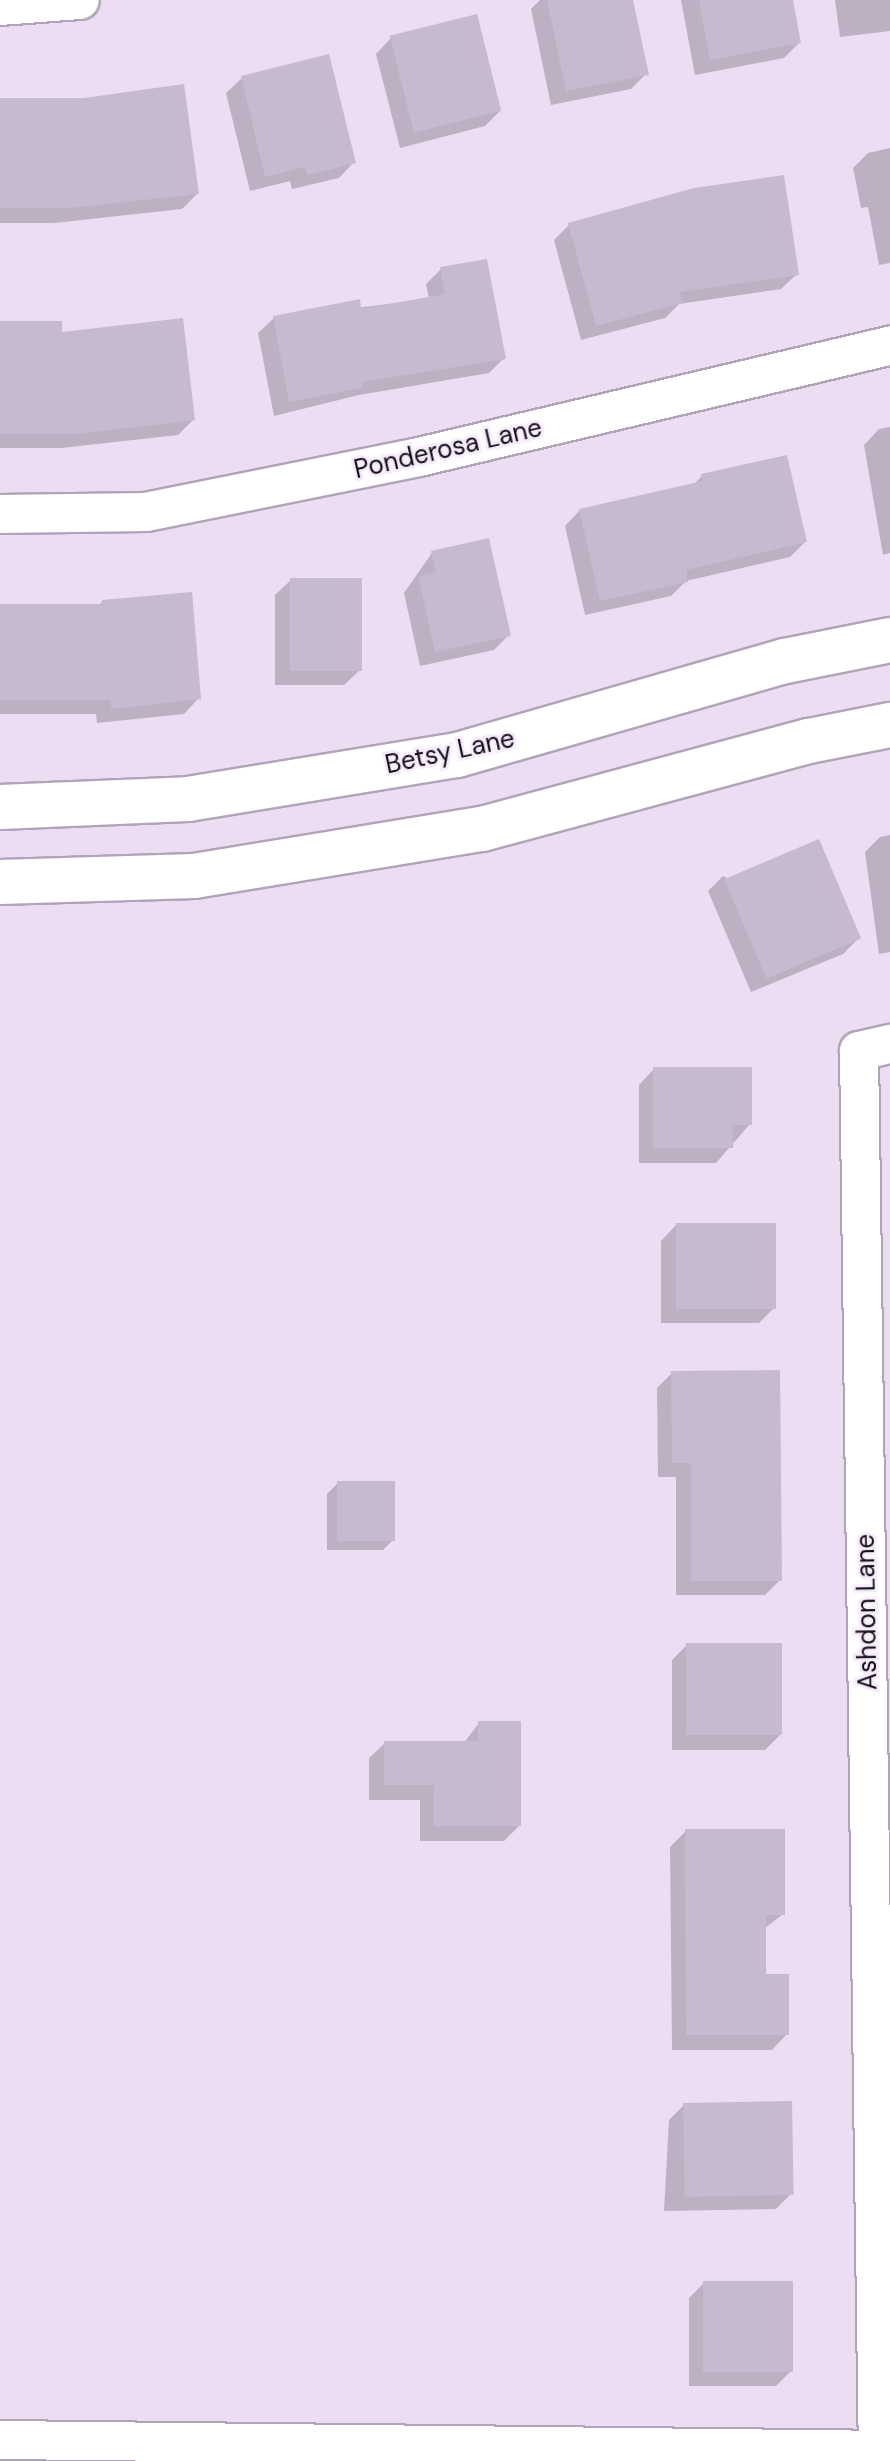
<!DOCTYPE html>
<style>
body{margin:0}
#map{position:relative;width:890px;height:2461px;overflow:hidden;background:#ecddf3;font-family:"DM Sans",sans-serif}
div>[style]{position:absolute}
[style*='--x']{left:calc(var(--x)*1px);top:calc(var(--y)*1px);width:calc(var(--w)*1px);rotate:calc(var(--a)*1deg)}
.shadow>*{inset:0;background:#0003}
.building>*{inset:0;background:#c7b9cf;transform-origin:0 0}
.roads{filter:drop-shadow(2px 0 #b1a4b9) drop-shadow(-2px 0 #b1a4b9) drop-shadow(0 2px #b1a4b9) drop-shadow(0 -2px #b1a4b9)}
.minor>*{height:38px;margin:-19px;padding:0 19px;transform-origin:19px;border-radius:19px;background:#fff}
.major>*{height:44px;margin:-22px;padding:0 22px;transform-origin:22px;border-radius:22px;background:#fff}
span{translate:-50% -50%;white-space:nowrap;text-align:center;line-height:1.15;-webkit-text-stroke:6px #f7ecfe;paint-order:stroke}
.street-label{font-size:26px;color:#140f16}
</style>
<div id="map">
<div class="shadow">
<i style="clip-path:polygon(540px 0,631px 0,646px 74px,631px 89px,551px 105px,531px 9px)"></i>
<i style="clip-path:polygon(681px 0,791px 0,799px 43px,784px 58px,695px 75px)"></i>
<i style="clip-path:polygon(835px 0,890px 0,890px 31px,840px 37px)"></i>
<i style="clip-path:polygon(391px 38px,500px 111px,485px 126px,400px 148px,376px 54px)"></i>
<i style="clip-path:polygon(242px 78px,354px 162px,339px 178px,292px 189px,290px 181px,250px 191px,226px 93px)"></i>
<i style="clip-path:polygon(0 100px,197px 194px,182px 209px,54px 223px,0 223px)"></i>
<i style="clip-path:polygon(890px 148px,890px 263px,879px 265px,868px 207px,861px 208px,853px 168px,868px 153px)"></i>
<i style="clip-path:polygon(570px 224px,797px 274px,781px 289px,679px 304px,665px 318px,581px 340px,554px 240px)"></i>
<i style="clip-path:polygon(441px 269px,504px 358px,489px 373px,359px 395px,274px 416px,258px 333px,274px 318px,429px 299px,426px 284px)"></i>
<i style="clip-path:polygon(0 323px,60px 334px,193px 420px,178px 435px,61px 448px,0 448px)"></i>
<i style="clip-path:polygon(890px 427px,890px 553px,883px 555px,864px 445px,879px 429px)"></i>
<i style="clip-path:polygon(702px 476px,805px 542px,790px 557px,686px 581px,671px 596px,585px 615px,565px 526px,580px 510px,693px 485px)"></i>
<i style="clip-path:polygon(432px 553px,509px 635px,494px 650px,420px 666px,404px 593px)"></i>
<i style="clip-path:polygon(291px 580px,360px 670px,344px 685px,275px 685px,275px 595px)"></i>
<i style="clip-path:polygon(103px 601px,199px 698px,184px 714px,97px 723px,96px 714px,0 714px,0 606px,98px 606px)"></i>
<i style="clip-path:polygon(890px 835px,890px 952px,879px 954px,865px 852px,880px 837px)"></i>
<i style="clip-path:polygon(723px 876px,858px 939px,843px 954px,751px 992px,708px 891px)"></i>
<i style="clip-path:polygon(654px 1069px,750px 1124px,716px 1163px,639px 1163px,639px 1085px)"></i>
<i style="clip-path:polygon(676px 1225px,774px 1308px,759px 1323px,661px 1323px,661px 1241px)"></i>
<i style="clip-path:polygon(672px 1373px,780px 1580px,765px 1595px,676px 1595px,676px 1477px,658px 1477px,657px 1388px)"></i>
<i style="clip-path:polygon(338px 1483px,393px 1540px,383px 1550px,327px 1550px,327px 1494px)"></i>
<i style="clip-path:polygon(687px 1645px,780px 1735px,765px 1750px,672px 1750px,672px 1660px)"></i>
<i style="clip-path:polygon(479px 1723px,519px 1826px,504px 1841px,420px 1841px,420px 1800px,369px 1800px,369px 1758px,385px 1743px,464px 1743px)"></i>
<i style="clip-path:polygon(686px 1831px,783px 1914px,764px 1929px,764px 1976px,787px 2034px,772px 2050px,672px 2050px,670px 1847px)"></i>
<i style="clip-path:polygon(684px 2105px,791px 2194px,776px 2209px,664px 2211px,669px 2120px)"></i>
<i style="clip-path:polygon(704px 2283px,791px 2371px,776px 2386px,689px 2386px,689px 2298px)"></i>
</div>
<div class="building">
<i style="clip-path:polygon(547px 0,633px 0,649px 75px,566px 91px)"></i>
<i style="clip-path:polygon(699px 0,793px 0,801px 43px,710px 60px)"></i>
<i style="left:477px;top:14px;width:100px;height:90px;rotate:76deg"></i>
<i style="clip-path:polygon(329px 54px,356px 163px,307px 175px,305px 167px,265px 177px,241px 76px)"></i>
<i style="clip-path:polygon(184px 84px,199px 194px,71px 208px,0 208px,0 98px,84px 98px)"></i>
<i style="clip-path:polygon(784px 175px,799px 275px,680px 292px,683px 303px,596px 326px,568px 223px,694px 188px)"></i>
<i style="clip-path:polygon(487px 259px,506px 359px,362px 382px,362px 388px,289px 402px,273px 316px,360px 299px,361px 309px,445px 294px,440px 267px)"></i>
<i style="clip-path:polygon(183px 318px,195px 420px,78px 434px,0 434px,0 321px,62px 321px,62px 332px)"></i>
<i style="clip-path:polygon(787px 455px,807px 542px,686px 570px,688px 582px,600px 601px,579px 509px,703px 481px,701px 474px)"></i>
<i style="clip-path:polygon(489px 538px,511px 636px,435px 652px,418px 576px,436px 572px,431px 551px)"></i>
<i style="left:290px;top:578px;width:72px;height:93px"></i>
<i style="clip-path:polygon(192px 592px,201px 699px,111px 709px,111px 700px,0 700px,0 604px,102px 604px,102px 600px)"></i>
<i style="left:819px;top:839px;width:108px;height:103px;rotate:67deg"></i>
<i style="clip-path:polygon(653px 1067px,752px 1067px,752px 1125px,733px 1125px,733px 1148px,653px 1148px)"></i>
<i style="left:676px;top:1223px;width:100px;height:86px"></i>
<i style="clip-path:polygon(780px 1370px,782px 1581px,691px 1581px,691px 1463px,672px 1463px,671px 1371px)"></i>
<i style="left:337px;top:1481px;width:58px;height:60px"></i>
<i style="left:686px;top:1643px;width:96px;height:92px"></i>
<i style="clip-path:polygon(478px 1721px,521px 1721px,521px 1826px,434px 1826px,434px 1785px,384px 1785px,384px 1741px,478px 1741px)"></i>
<i style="clip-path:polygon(685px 1829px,785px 1829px,785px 1915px,766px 1915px,766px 1974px,789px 1974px,789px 2035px,686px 2035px)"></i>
<i style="left:792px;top:2101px;width:94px;height:109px;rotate:89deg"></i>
<i style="left:703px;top:2281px;width:90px;height:91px"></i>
</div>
<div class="roads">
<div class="minor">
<i style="--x:0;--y:6;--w:80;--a:-4.3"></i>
<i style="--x:0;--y:514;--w:146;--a:-0.8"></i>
<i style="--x:146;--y:512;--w:278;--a:-11.4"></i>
<i style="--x:419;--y:457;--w:484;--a:-13.3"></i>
<i style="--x:0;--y:2440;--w:890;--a:0.64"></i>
<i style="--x:878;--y:2461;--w:1410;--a:-90.77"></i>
<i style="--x:859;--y:1051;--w:32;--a:-13"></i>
</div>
<div class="major">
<i style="--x:0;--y:807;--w:188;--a:-2.4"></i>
<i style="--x:188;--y:799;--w:273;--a:-9.3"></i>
<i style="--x:457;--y:755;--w:341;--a:-16"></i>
<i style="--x:785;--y:661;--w:107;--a:-11.3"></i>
<i style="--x:0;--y:882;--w:194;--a:-1.8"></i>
<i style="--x:194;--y:876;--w:292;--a:-9.3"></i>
<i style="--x:482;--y:829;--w:339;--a:-15.1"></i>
<i style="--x:809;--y:741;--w:83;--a:-11.2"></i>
</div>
</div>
<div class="street-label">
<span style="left:448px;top:449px;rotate:-13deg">Ponderosa Lane</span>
<span style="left:450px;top:752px;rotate:-12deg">Betsy Lane</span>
<span style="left:867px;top:1612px;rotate:-91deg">Ashdon Lane</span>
</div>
</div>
